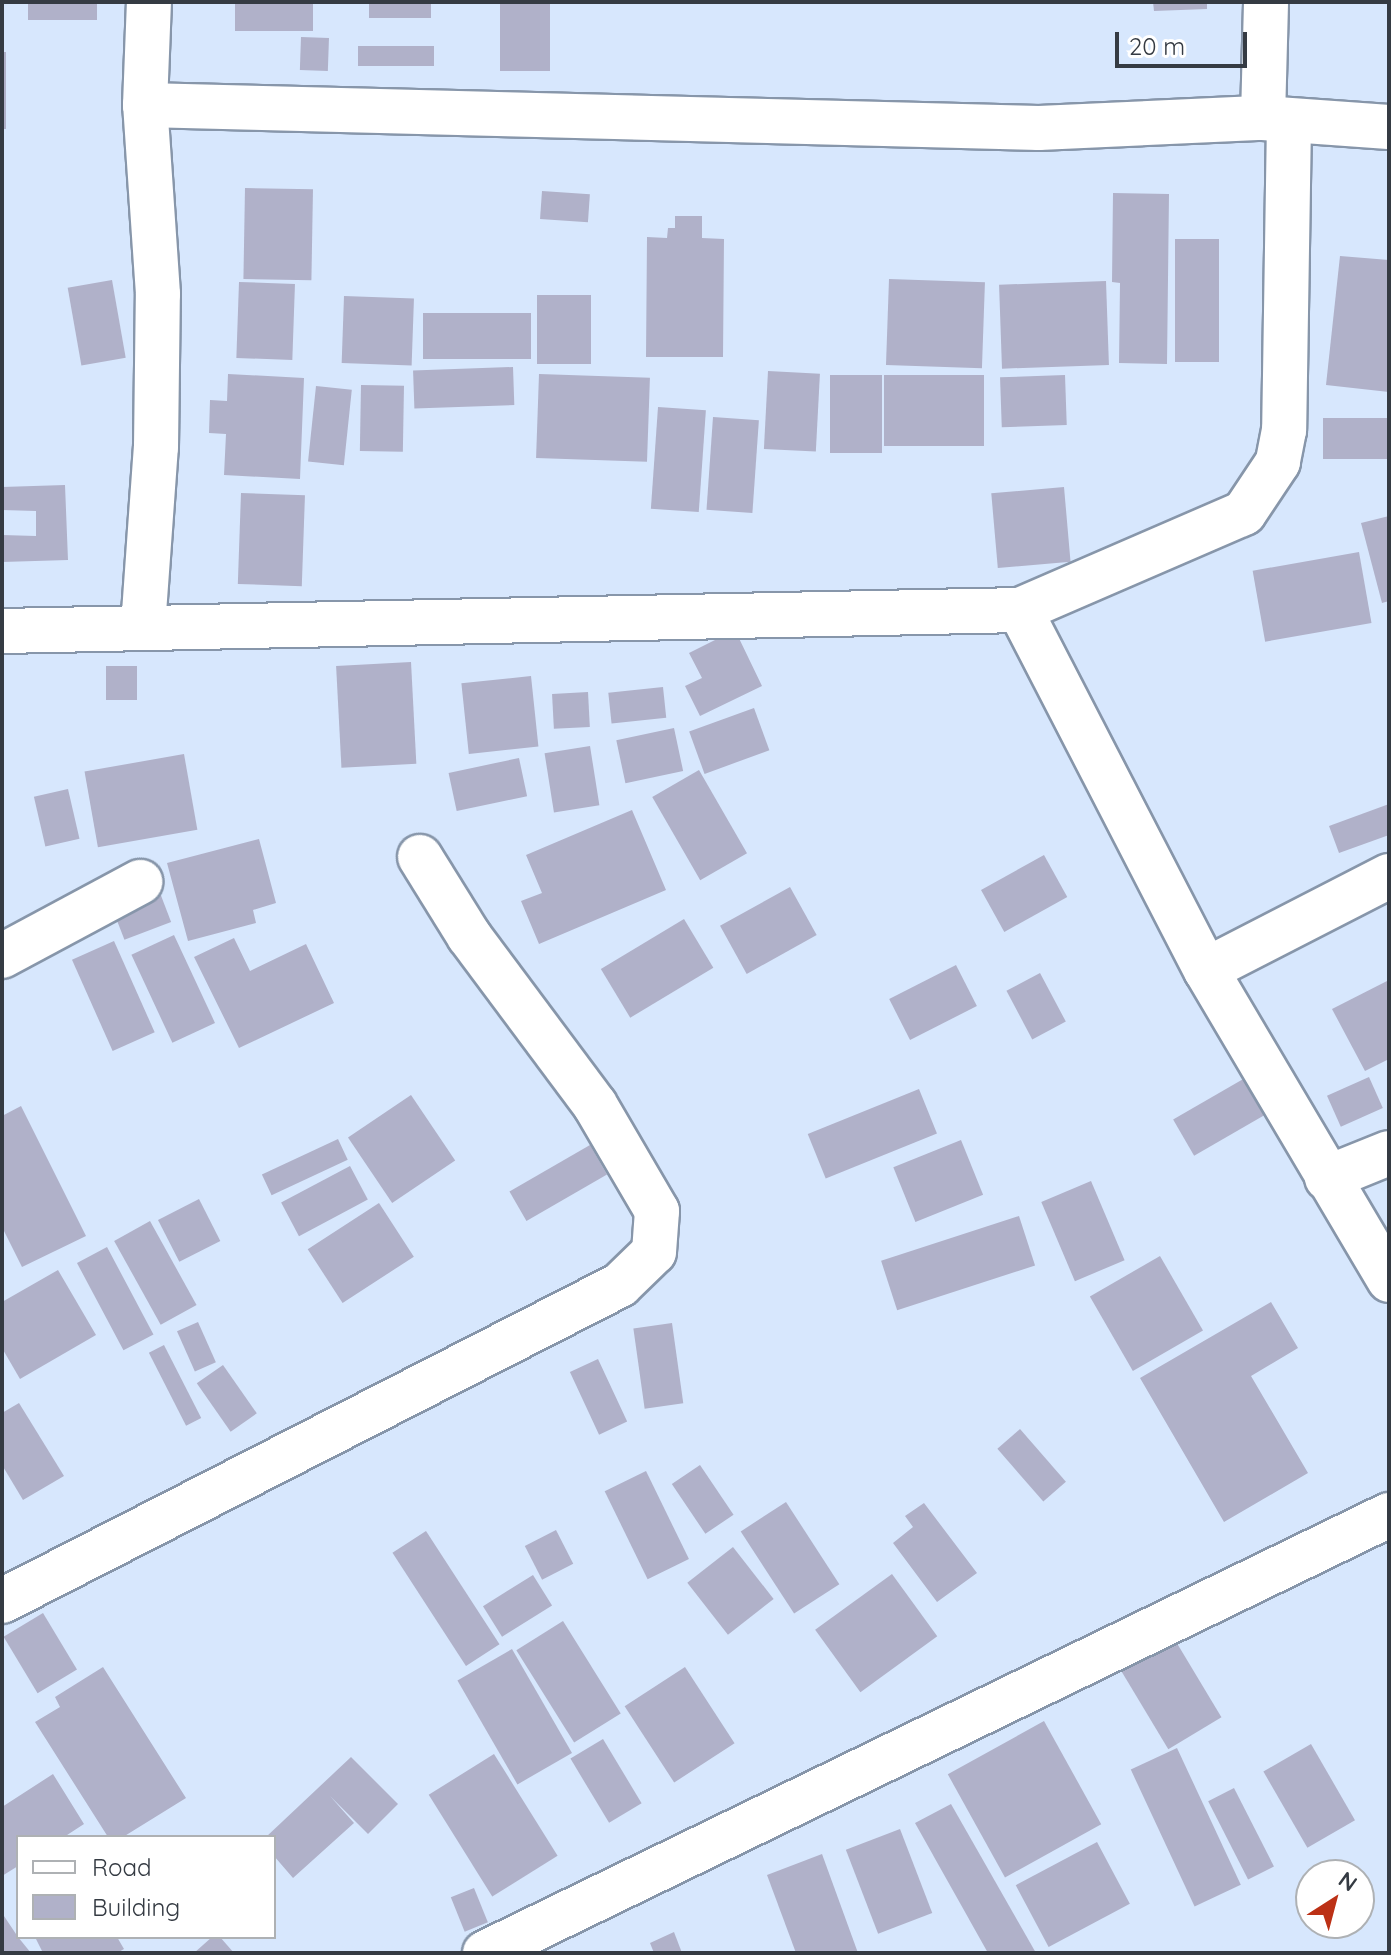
<!DOCTYPE html>
<style>
body{margin:0}
#map{position:relative;width:1391px;height:1955px;overflow:hidden;background:#d7e7fd;font-family:Quicksand,sans-serif}
div>[style]{position:absolute}
[style*='--x']{left:calc(var(--x)*1px);top:calc(var(--y)*1px);width:calc(var(--w)*1px);rotate:calc(var(--a)*1deg)}
.building>*{inset:0;background:#b0b1c9;transform-origin:0 0}
.roads{filter:drop-shadow(2px 0 #8796aa) drop-shadow(-2px 0 #8796aa) drop-shadow(0 2px #8796aa) drop-shadow(0 -2px #8796aa)}
.minor>*{height:44px;margin:-22px;padding:0 22px;transform-origin:22px;border-radius:22px;background:#fff}
span{translate:-50% -50%;white-space:nowrap;text-align:center;line-height:1.15;-webkit-text-stroke:6px #fff;paint-order:stroke}
.frame{position:absolute;inset:0;border:4px solid #353b43;pointer-events:none}
.legend{position:absolute;left:16px;top:1835px;width:260px;height:104px;box-sizing:border-box;background:#fff;border:2px solid #aeb1b4;margin:0;padding:10px 14px;list-style:none;font-size:24px;color:#353b43}
.legend li{display:flex;align-items:center;gap:16px;height:40px}
.legend b{width:40px;border:2px solid #aeb1b4}
.north{position:absolute;left:1295px;top:1859px;width:80px;height:80px;box-sizing:border-box;background:#fff;border:2px solid #aeb1b4;border-radius:50%;rotate:36deg;font-size:22px;font-weight:700;line-height:32px;text-align:center;color:#353b43}
.north::after{content:'';display:block;margin:auto;width:28px;height:36px;background:#bc3116;clip-path:polygon(50% 0,100% 100%,50% 72%,0 100%)}
.scale{position:absolute;left:1115px;top:32px;width:132px;height:36px;box-sizing:border-box;border:4px solid #353b43;border-top:0;padding-left:10px;font-size:24px;line-height:28px;white-space:nowrap;color:#353b43;-webkit-text-stroke:6px #fff;paint-order:stroke}
</style>
<div id="map">
<div class="building">
<i style="left:28px;top:2px;width:69px;height:18px"></i>
<i style="left:235px;top:2px;width:78px;height:29px"></i>
<i style="left:369px;top:2px;width:62px;height:16px"></i>
<i style="left:500px;top:2px;width:50px;height:69px"></i>
<i style="clip-path:polygon(1153px 2px,1207px 2px,1207px 9px,1154px 11px)"></i>
<i style="left:301px;top:37px;width:28px;height:33px;rotate:2deg"></i>
<i style="left:358px;top:46px;width:76px;height:20px"></i>
<i style="left:2px;top:52px;width:4px;height:77px"></i>
<i style="left:245px;top:188px;width:68px;height:91px;rotate:1deg"></i>
<i style="left:542px;top:191px;width:48px;height:28px;rotate:4deg"></i>
<i style="clip-path:polygon(1113px 193px,1169px 194px,1167px 364px,1119px 363px,1120px 283px,1112px 282px)"></i>
<i style="clip-path:polygon(675px 216px,702px 216px,702px 238px,724px 239px,723px 357px,646px 357px,647px 237px,667px 238px,668px 228px,675px 228px)"></i>
<i style="left:1175px;top:239px;width:44px;height:123px"></i>
<i style="clip-path:polygon(1340px 256px,1389px 260px,1389px 392px,1326px 385px)"></i>
<i style="left:889px;top:279px;width:96px;height:86px;rotate:2deg"></i>
<i style="left:112px;top:280px;width:79px;height:45px;rotate:80deg"></i>
<i style="left:1106px;top:281px;width:84px;height:107px;rotate:88deg"></i>
<i style="left:239px;top:282px;width:56px;height:76px;rotate:2deg"></i>
<i style="left:537px;top:295px;width:54px;height:69px"></i>
<i style="left:344px;top:296px;width:70px;height:67px;rotate:2deg"></i>
<i style="left:423px;top:313px;width:108px;height:46px"></i>
<i style="left:513px;top:367px;width:38px;height:100px;rotate:88deg"></i>
<i style="left:768px;top:371px;width:52px;height:78px;rotate:3deg"></i>
<i style="clip-path:polygon(228px 374px,304px 378px,300px 479px,224px 475px,226px 434px,209px 433px,210px 400px,227px 401px)"></i>
<i style="left:539px;top:374px;width:111px;height:84px;rotate:2deg"></i>
<i style="left:830px;top:375px;width:52px;height:78px"></i>
<i style="left:884px;top:375px;width:100px;height:71px"></i>
<i style="left:1065px;top:375px;width:50px;height:65px;rotate:88deg"></i>
<i style="left:361px;top:385px;width:43px;height:66px;rotate:1deg"></i>
<i style="left:316px;top:386px;width:36px;height:76px;rotate:6deg"></i>
<i style="left:658px;top:407px;width:48px;height:102px;rotate:4deg"></i>
<i style="left:713px;top:417px;width:46px;height:93px;rotate:4deg"></i>
<i style="left:1389px;top:418px;width:41px;height:66px;rotate:90deg"></i>
<i style="clip-path:polygon(65px 485px,68px 560px,2px 562px,2px 535px,36px 536px,36px 511px,2px 510px,2px 487px)"></i>
<i style="left:1064px;top:487px;width:75px;height:73px;rotate:85deg"></i>
<i style="left:241px;top:493px;width:64px;height:91px;rotate:2deg"></i>
<i style="clip-path:polygon(1389px 516px,1389px 601px,1382px 603px,1361px 523px)"></i>
<i style="left:1359px;top:552px;width:72px;height:108px;rotate:80deg"></i>
<i style="clip-path:polygon(735px 630px,762px 686px,700px 716px,685px 686px,702px 678px,689px 653px)"></i>
<i style="left:411px;top:662px;width:102px;height:75px;rotate:87deg"></i>
<i style="left:106px;top:666px;width:31px;height:34px"></i>
<i style="left:531px;top:676px;width:71px;height:70px;rotate:84deg"></i>
<i style="left:663px;top:687px;width:31px;height:55px;rotate:84deg"></i>
<i style="left:588px;top:692px;width:35px;height:36px;rotate:87deg"></i>
<i style="left:754px;top:708px;width:45px;height:69px;rotate:70deg"></i>
<i style="left:674px;top:728px;width:44px;height:59px;rotate:78deg"></i>
<i style="left:590px;top:746px;width:60px;height:46px;rotate:81deg"></i>
<i style="left:184px;top:754px;width:77px;height:101px;rotate:80deg"></i>
<i style="left:519px;top:758px;width:39px;height:72px;rotate:78deg"></i>
<i style="left:699px;top:770px;width:96px;height:54px;rotate:60deg"></i>
<i style="left:68px;top:789px;width:51px;height:35px;rotate:77deg"></i>
<i style="clip-path:polygon(1389px 804px,1389px 835px,1339px 853px,1329px 826px)"></i>
<i style="clip-path:polygon(632px 810px,666px 890px,539px 944px,521px 901px,542px 893px,526px 855px)"></i>
<i style="clip-path:polygon(259px 839px,276px 903px,253px 910px,256px 923px,188px 941px,167px 863px)"></i>
<i style="left:1044px;top:855px;width:48px;height:72px;rotate:61deg"></i>
<i style="left:790px;top:887px;width:55px;height:80px;rotate:61deg"></i>
<i style="left:160px;top:893px;width:31px;height:50px;rotate:69deg"></i>
<i style="left:684px;top:919px;width:57px;height:97px;rotate:59deg"></i>
<i style="left:174px;top:935px;width:97px;height:47px;rotate:65deg"></i>
<i style="clip-path:polygon(234px 938px,250px 971px,306px 944px,334px 1003px,239px 1048px,194px 957px)"></i>
<i style="left:114px;top:941px;width:100px;height:46px;rotate:66deg"></i>
<i style="left:956px;top:965px;width:46px;height:75px;rotate:63deg"></i>
<i style="left:1040px;top:973px;width:55px;height:38px;rotate:62deg"></i>
<i style="clip-path:polygon(1389px 980px,1389px 1059px,1365px 1071px,1332px 1009px)"></i>
<i style="left:1369px;top:1077px;width:34px;height:46px;rotate:66deg"></i>
<i style="left:1245px;top:1078px;width:42px;height:83px;rotate:60deg"></i>
<i style="left:919px;top:1089px;width:48px;height:120px;rotate:68deg"></i>
<i style="left:411px;top:1095px;width:79px;height:76px;rotate:56deg"></i>
<i style="clip-path:polygon(21px 1106px,86px 1236px,22px 1267px,2px 1227px,2px 1116px)"></i>
<i style="left:338px;top:1139px;width:23px;height:84px;rotate:65deg"></i>
<i style="left:961px;top:1140px;width:59px;height:73px;rotate:68deg"></i>
<i style="left:590px;top:1145px;width:34px;height:93px;rotate:60deg"></i>
<i style="left:350px;top:1166px;width:38px;height:78px;rotate:62deg"></i>
<i style="left:1091px;top:1181px;width:86px;height:54px;rotate:67deg"></i>
<i style="left:199px;top:1199px;width:47px;height:46px;rotate:63deg"></i>
<i style="left:379px;top:1203px;width:64px;height:85px;rotate:57deg"></i>
<i style="left:1019px;top:1216px;width:52px;height:145px;rotate:72deg"></i>
<i style="left:150px;top:1221px;width:96px;height:41px;rotate:61deg"></i>
<i style="left:107px;top:1247px;width:99px;height:34px;rotate:62deg"></i>
<i style="left:1160px;top:1256px;width:86px;height:81px;rotate:60deg"></i>
<i style="clip-path:polygon(58px 1270px,96px 1335px,20px 1379px,2px 1348px,2px 1302px)"></i>
<i style="clip-path:polygon(1271px 1302px,1298px 1348px,1251px 1376px,1308px 1473px,1224px 1522px,1140px 1378px)"></i>
<i style="left:198px;top:1322px;width:44px;height:23px;rotate:66deg"></i>
<i style="left:672px;top:1323px;width:81px;height:39px;rotate:82deg"></i>
<i style="left:164px;top:1345px;width:82px;height:17px;rotate:63deg"></i>
<i style="left:598px;top:1359px;width:69px;height:31px;rotate:65deg"></i>
<i style="left:223px;top:1365px;width:59px;height:32px;rotate:55deg"></i>
<i style="clip-path:polygon(19px 1403px,64px 1476px,23px 1500px,2px 1465px,2px 1413px)"></i>
<i style="left:1020px;top:1429px;width:70px;height:30px;rotate:49deg"></i>
<i style="left:700px;top:1465px;width:60px;height:34px;rotate:56deg"></i>
<i style="left:646px;top:1471px;width:98px;height:46px;rotate:64deg"></i>
<i style="left:786px;top:1502px;width:98px;height:54px;rotate:57deg"></i>
<i style="clip-path:polygon(924px 1503px,977px 1573px,937px 1602px,893px 1543px,913px 1527px,905px 1516px)"></i>
<i style="left:556px;top:1530px;width:38px;height:35px;rotate:63deg"></i>
<i style="left:426px;top:1531px;width:135px;height:40px;rotate:57deg"></i>
<i style="left:733px;top:1547px;width:66px;height:58px;rotate:52deg"></i>
<i style="left:892px;top:1574px;width:77px;height:95px;rotate:54deg"></i>
<i style="left:533px;top:1575px;width:36px;height:59px;rotate:58deg"></i>
<i style="left:43px;top:1613px;width:66px;height:46px;rotate:59deg"></i>
<i style="left:563px;top:1621px;width:109px;height:55px;rotate:58deg"></i>
<i style="left:1172px;top:1635px;width:96px;height:62px;rotate:59deg"></i>
<i style="left:512px;top:1649px;width:120px;height:63px;rotate:60deg"></i>
<i style="clip-path:polygon(103px 1667px,186px 1798px,123px 1837px,108px 1837px,35px 1722px,60px 1707px,55px 1697px)"></i>
<i style="left:685px;top:1667px;width:91px;height:72px;rotate:57deg"></i>
<i style="left:1044px;top:1721px;width:118px;height:110px;rotate:61deg"></i>
<i style="left:603px;top:1739px;width:75px;height:38px;rotate:59deg"></i>
<i style="left:1311px;top:1744px;width:88px;height:55px;rotate:60deg"></i>
<i style="left:1177px;top:1748px;width:151px;height:51px;rotate:65deg"></i>
<i style="left:494px;top:1754px;width:120px;height:77px;rotate:58deg"></i>
<i style="clip-path:polygon(351px 1757px,398px 1804px,368px 1834px,330px 1796px,354px 1823px,293px 1878px,274px 1856px,274px 1837px,266px 1837px)"></i>
<i style="clip-path:polygon(53px 1774px,84px 1824px,64px 1837px,18px 1837px,18px 1866px,2px 1876px,2px 1807px)"></i>
<i style="left:1234px;top:1788px;width:88px;height:29px;rotate:63deg"></i>
<i style="clip-path:polygon(951px 1804px,1036px 1953px,988px 1953px,915px 1823px)"></i>
<i style="left:900px;top:1829px;width:90px;height:58px;rotate:69deg"></i>
<i style="left:1097px;top:1842px;width:70px;height:92px;rotate:62deg"></i>
<i style="clip-path:polygon(822px 1854px,858px 1953px,796px 1953px,767px 1875px)"></i>
<i style="left:474px;top:1888px;width:37px;height:25px;rotate:68deg"></i>
<i style="clip-path:polygon(2px 1913px,18px 1937px,31px 1953px,2px 1953px)"></i>
<i style="clip-path:polygon(674px 1932px,682px 1953px,654px 1953px,650px 1943px)"></i>
<i style="clip-path:polygon(35px 1937px,117px 1937px,124px 1949px,117px 1953px,43px 1953px)"></i>
<i style="clip-path:polygon(212px 1937px,220px 1937px,234px 1953px,194px 1953px)"></i>
</div>
<div class="roads">
<div class="minor">
<i style="--x:145;--y:105;--w:894;--a:1.47"></i>
<i style="--x:1039;--y:128;--w:224;--a:-2.6"></i>
<i style="--x:1263;--y:118;--w:126;--a:4.1"></i>
<i style="--x:1263;--y:118;--w:116;--a:-88.5"></i>
<i style="--x:1289;--y:121;--w:309;--a:90.9"></i>
<i style="--x:1284;--y:430;--w:33;--a:101"></i>
<i style="--x:1278;--y:462;--w:61;--a:123.7"></i>
<i style="--x:1244;--y:513;--w:244;--a:156.6"></i>
<i style="--x:1020;--y:610;--w:405;--a:62.7"></i>
<i style="--x:1206;--y:970;--w:360;--a:59.4"></i>
<i style="--x:143;--y:627;--w:180;--a:-85.9"></i>
<i style="--x:156;--y:447;--w:153;--a:-89.3"></i>
<i style="--x:158;--y:294;--w:189;--a:-93.9"></i>
<i style="--x:145;--y:105;--w:103;--a:-87.8"></i>
<i style="--x:2;--y:631;--w:1018;--a:-1.18"></i>
<i style="--x:2;--y:956;--w:157;--a:-28.2"></i>
<i style="--x:1206;--y:970;--w:206;--a:-27.2"></i>
<i style="--x:1327;--y:1178;--w:67;--a:-22"></i>
<i style="--x:2;--y:1601;--w:694;--a:-27.08"></i>
<i style="--x:620;--y:1285;--w:47;--a:-44.1"></i>
<i style="--x:654;--y:1252;--w:41;--a:-85.8"></i>
<i style="--x:657;--y:1211;--w:123;--a:-120.3"></i>
<i style="--x:595;--y:1105;--w:211;--a:-126.7"></i>
<i style="--x:469;--y:936;--w:93;--a:-121.8"></i>
<i style="--x:485;--y:1953;--w:1005;--a:-25.85"></i>
</div>
</div>
<div class="frame"></div>
<ul class="legend">
<li><b style="height:10px;background:#fff"></b>Road</li>
<li><b style="height:22px;background:#b0b1c9"></b>Building</li>
</ul>
<div class="north">N</div>
<div class="scale">20 m</div>
</div>
